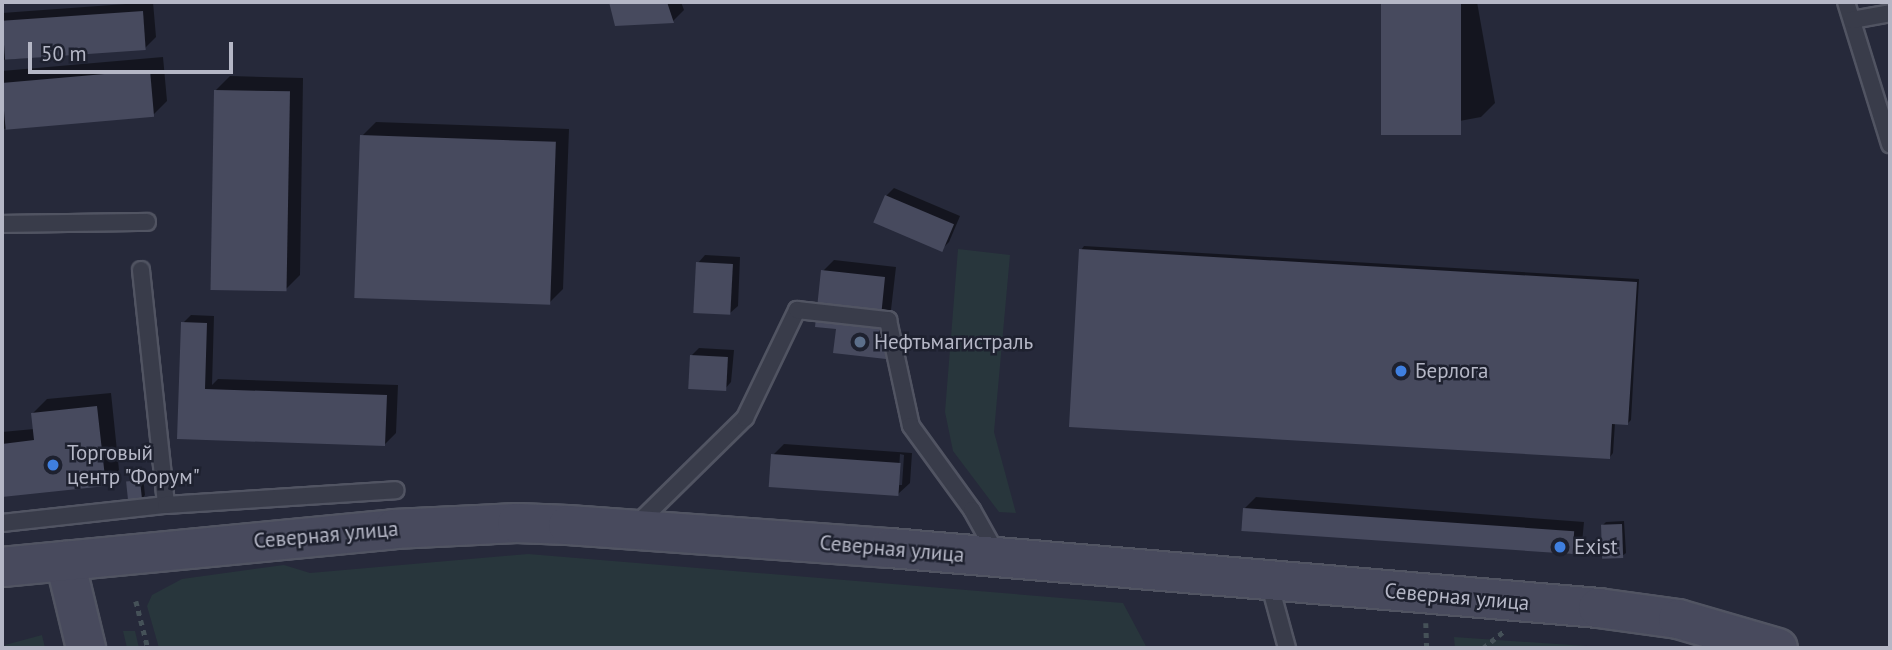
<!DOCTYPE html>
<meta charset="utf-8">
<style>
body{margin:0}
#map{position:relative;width:1892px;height:650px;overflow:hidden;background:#26293a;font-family:"PT Sans",sans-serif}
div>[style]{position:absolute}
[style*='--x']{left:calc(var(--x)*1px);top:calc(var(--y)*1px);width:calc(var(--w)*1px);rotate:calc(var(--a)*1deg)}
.green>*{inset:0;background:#28363c}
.shadow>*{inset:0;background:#0007}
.building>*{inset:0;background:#474a5e;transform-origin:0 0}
.path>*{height:4.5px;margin-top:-2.25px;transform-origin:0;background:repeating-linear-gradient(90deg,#455158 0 5px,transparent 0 10px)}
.roads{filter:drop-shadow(2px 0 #515462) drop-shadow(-2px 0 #515462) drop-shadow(0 2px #515462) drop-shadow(0 -2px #515462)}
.service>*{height:16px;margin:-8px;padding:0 8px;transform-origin:8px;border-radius:8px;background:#393c4a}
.secondary>*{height:38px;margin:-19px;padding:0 19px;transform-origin:19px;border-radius:19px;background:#484a5d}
.dots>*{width:19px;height:19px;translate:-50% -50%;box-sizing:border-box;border:4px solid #1e212f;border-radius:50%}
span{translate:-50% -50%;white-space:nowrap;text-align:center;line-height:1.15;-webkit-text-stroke:5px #1e212f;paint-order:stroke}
.poi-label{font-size:21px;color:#b5b7c6}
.left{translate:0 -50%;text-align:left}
.street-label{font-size:21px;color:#b5b7c6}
.frame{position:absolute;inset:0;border:4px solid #b5b7c6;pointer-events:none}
.scale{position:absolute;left:28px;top:42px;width:205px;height:32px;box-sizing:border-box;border:4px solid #b5b7c6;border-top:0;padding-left:9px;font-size:21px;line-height:24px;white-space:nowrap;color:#b5b7c6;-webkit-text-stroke:5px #1e212f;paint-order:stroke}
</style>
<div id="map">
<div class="green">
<i style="clip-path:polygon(958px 249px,1010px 255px,994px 432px,1016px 513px,999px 512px,953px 451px,945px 412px)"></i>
<i style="clip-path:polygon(528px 554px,1123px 603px,1147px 648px,159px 648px,147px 606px,152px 595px,182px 579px,284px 565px,310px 573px)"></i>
<i style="clip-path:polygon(123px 631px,135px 631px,139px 648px,127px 648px)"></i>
<i style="clip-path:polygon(42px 635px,45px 648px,6px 648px,5px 645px)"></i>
<i style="clip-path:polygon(1454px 637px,1616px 648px,1455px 648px)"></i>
</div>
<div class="shadow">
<i style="clip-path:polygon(153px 2px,156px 37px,145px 48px,2px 60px,2px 13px)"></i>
<i style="clip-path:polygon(611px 2px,681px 2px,684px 10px,673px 21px,616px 25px)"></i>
<i style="clip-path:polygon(1383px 2px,1477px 2px,1495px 103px,1481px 117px,1406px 131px)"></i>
<i style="clip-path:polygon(163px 57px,167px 101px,153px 115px,2px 129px,2px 71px)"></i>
<i style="clip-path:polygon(230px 76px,303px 78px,300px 275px,286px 289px,216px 90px)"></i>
<i style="clip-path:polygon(376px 122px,569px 129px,563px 289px,549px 303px,362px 136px)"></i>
<i style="clip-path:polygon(894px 188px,960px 216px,949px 242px,941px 250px,875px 221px,886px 196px)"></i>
<i style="clip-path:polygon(1084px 246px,1639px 279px,1631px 420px,1628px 423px,1615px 423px,1613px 453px,1610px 457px,1081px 250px)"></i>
<i style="clip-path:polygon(705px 255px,740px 257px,738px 306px,730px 313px,698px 263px)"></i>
<i style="clip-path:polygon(834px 260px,896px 267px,889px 327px,899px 328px,897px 346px,886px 357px,837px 328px,823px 271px)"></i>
<i style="clip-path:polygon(191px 315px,214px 316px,212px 385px,218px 379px,398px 385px,396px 433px,385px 444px,179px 437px,183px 323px)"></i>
<i style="clip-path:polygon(699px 348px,734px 350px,731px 382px,724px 390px,692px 355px)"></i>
<i style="clip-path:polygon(111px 393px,119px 470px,105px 484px,2px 495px,2px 432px,34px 429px,33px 413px,47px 399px)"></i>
<i style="clip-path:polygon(evenodd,784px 444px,912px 453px,910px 483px,898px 494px,773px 455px,784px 444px,900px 454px,904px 455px,902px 485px,898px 485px,900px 454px)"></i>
<i style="clip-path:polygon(143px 477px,145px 495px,142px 499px,128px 482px)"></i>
<i style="clip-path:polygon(1256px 497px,1584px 522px,1582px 543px,1571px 554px,1245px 508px)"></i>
<i style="clip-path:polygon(1624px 521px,1626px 553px,1622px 556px,1603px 525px,1606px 522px)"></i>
</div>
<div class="building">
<i style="clip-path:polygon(609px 2px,667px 2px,674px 23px,615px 26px)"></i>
<i style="left:1381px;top:2px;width:80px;height:133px"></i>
<i style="left:143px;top:11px;width:39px;height:141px;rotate:86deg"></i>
<i style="left:150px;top:70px;width:47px;height:149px;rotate:85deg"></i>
<i style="left:214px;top:90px;width:76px;height:200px;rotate:1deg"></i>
<i style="left:360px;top:135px;width:196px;height:163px;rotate:2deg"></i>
<i style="left:885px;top:195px;width:75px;height:30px;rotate:23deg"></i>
<i style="clip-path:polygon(1079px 249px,1637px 282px,1628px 425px,1612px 424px,1610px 459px,1069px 427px)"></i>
<i style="left:696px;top:262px;width:37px;height:51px;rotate:3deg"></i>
<i style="clip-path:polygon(821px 270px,885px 277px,879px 337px,889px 338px,886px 359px,833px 353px,836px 329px,815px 327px)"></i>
<i style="clip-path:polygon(181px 322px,207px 323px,205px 389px,387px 395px,385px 446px,177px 439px)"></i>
<i style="left:690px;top:355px;width:38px;height:34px;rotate:3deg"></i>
<i style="clip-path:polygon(97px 406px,106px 486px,2px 497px,2px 444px,34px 440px,31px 413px)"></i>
<i style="left:771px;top:454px;width:130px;height:33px;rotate:4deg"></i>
<i style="left:140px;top:480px;width:20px;height:14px;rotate:84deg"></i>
<i style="left:1243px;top:508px;width:332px;height:23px;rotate:4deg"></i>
<i style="left:1622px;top:524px;width:34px;height:21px;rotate:88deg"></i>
</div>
<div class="path">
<i style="--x:136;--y:601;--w:49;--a:75.7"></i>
<i style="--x:1426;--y:623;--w:25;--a:88"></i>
<i style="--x:1483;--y:648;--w:26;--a:-39"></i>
</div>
<div class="roads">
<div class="service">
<i style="--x:1846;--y:2;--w:149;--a:72.8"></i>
<i style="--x:1852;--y:20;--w:39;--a:-10"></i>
<i style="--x:2;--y:224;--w:145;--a:-0.8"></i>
<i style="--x:141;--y:270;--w:236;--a:83.9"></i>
<i style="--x:2;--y:523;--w:165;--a:-6.3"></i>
<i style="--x:166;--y:505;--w:230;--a:-3.7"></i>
<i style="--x:636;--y:525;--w:153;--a:-44.5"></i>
<i style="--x:745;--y:418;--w:120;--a:-64.3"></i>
<i style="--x:797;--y:310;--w:92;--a:6.3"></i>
<i style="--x:888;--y:320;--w:108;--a:77.8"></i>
<i style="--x:911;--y:426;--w:104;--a:54"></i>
<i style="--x:972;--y:510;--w:49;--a:60.8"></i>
<i style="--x:1269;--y:582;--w:68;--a:74.7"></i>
</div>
<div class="secondary">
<i style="--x:65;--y:561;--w:89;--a:76.4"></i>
<i style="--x:2;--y:567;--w:394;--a:-5.5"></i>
<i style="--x:394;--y:529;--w:123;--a:-2.8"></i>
<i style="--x:517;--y:523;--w:51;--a:2.2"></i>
<i style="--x:568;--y:525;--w:323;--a:4.1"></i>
<i style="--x:890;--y:548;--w:711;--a:4.84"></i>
<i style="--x:1598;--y:608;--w:81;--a:7.8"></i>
<i style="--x:1678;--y:619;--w:104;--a:16.2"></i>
</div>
</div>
<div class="dots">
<i style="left:860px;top:342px;background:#5c6f8a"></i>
<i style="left:1401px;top:371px;background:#3f7fe0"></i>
<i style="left:53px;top:465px;background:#3f7fe0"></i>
<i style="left:1560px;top:547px;background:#3f7fe0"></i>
</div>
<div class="poi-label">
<span class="left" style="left:874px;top:342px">Нефтьмагистраль</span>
<span class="left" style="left:1415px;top:371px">Берлога</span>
<span class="left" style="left:67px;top:465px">Торговый<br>центр "Форум"</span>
<span class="left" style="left:1574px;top:547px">Exist</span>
</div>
<div class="street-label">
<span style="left:326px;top:535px;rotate:-5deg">Северная улица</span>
<span style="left:892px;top:549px;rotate:5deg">Северная улица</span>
<span style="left:1457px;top:597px;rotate:5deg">Северная улица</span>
</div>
<div class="frame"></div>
<div class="scale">50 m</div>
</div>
